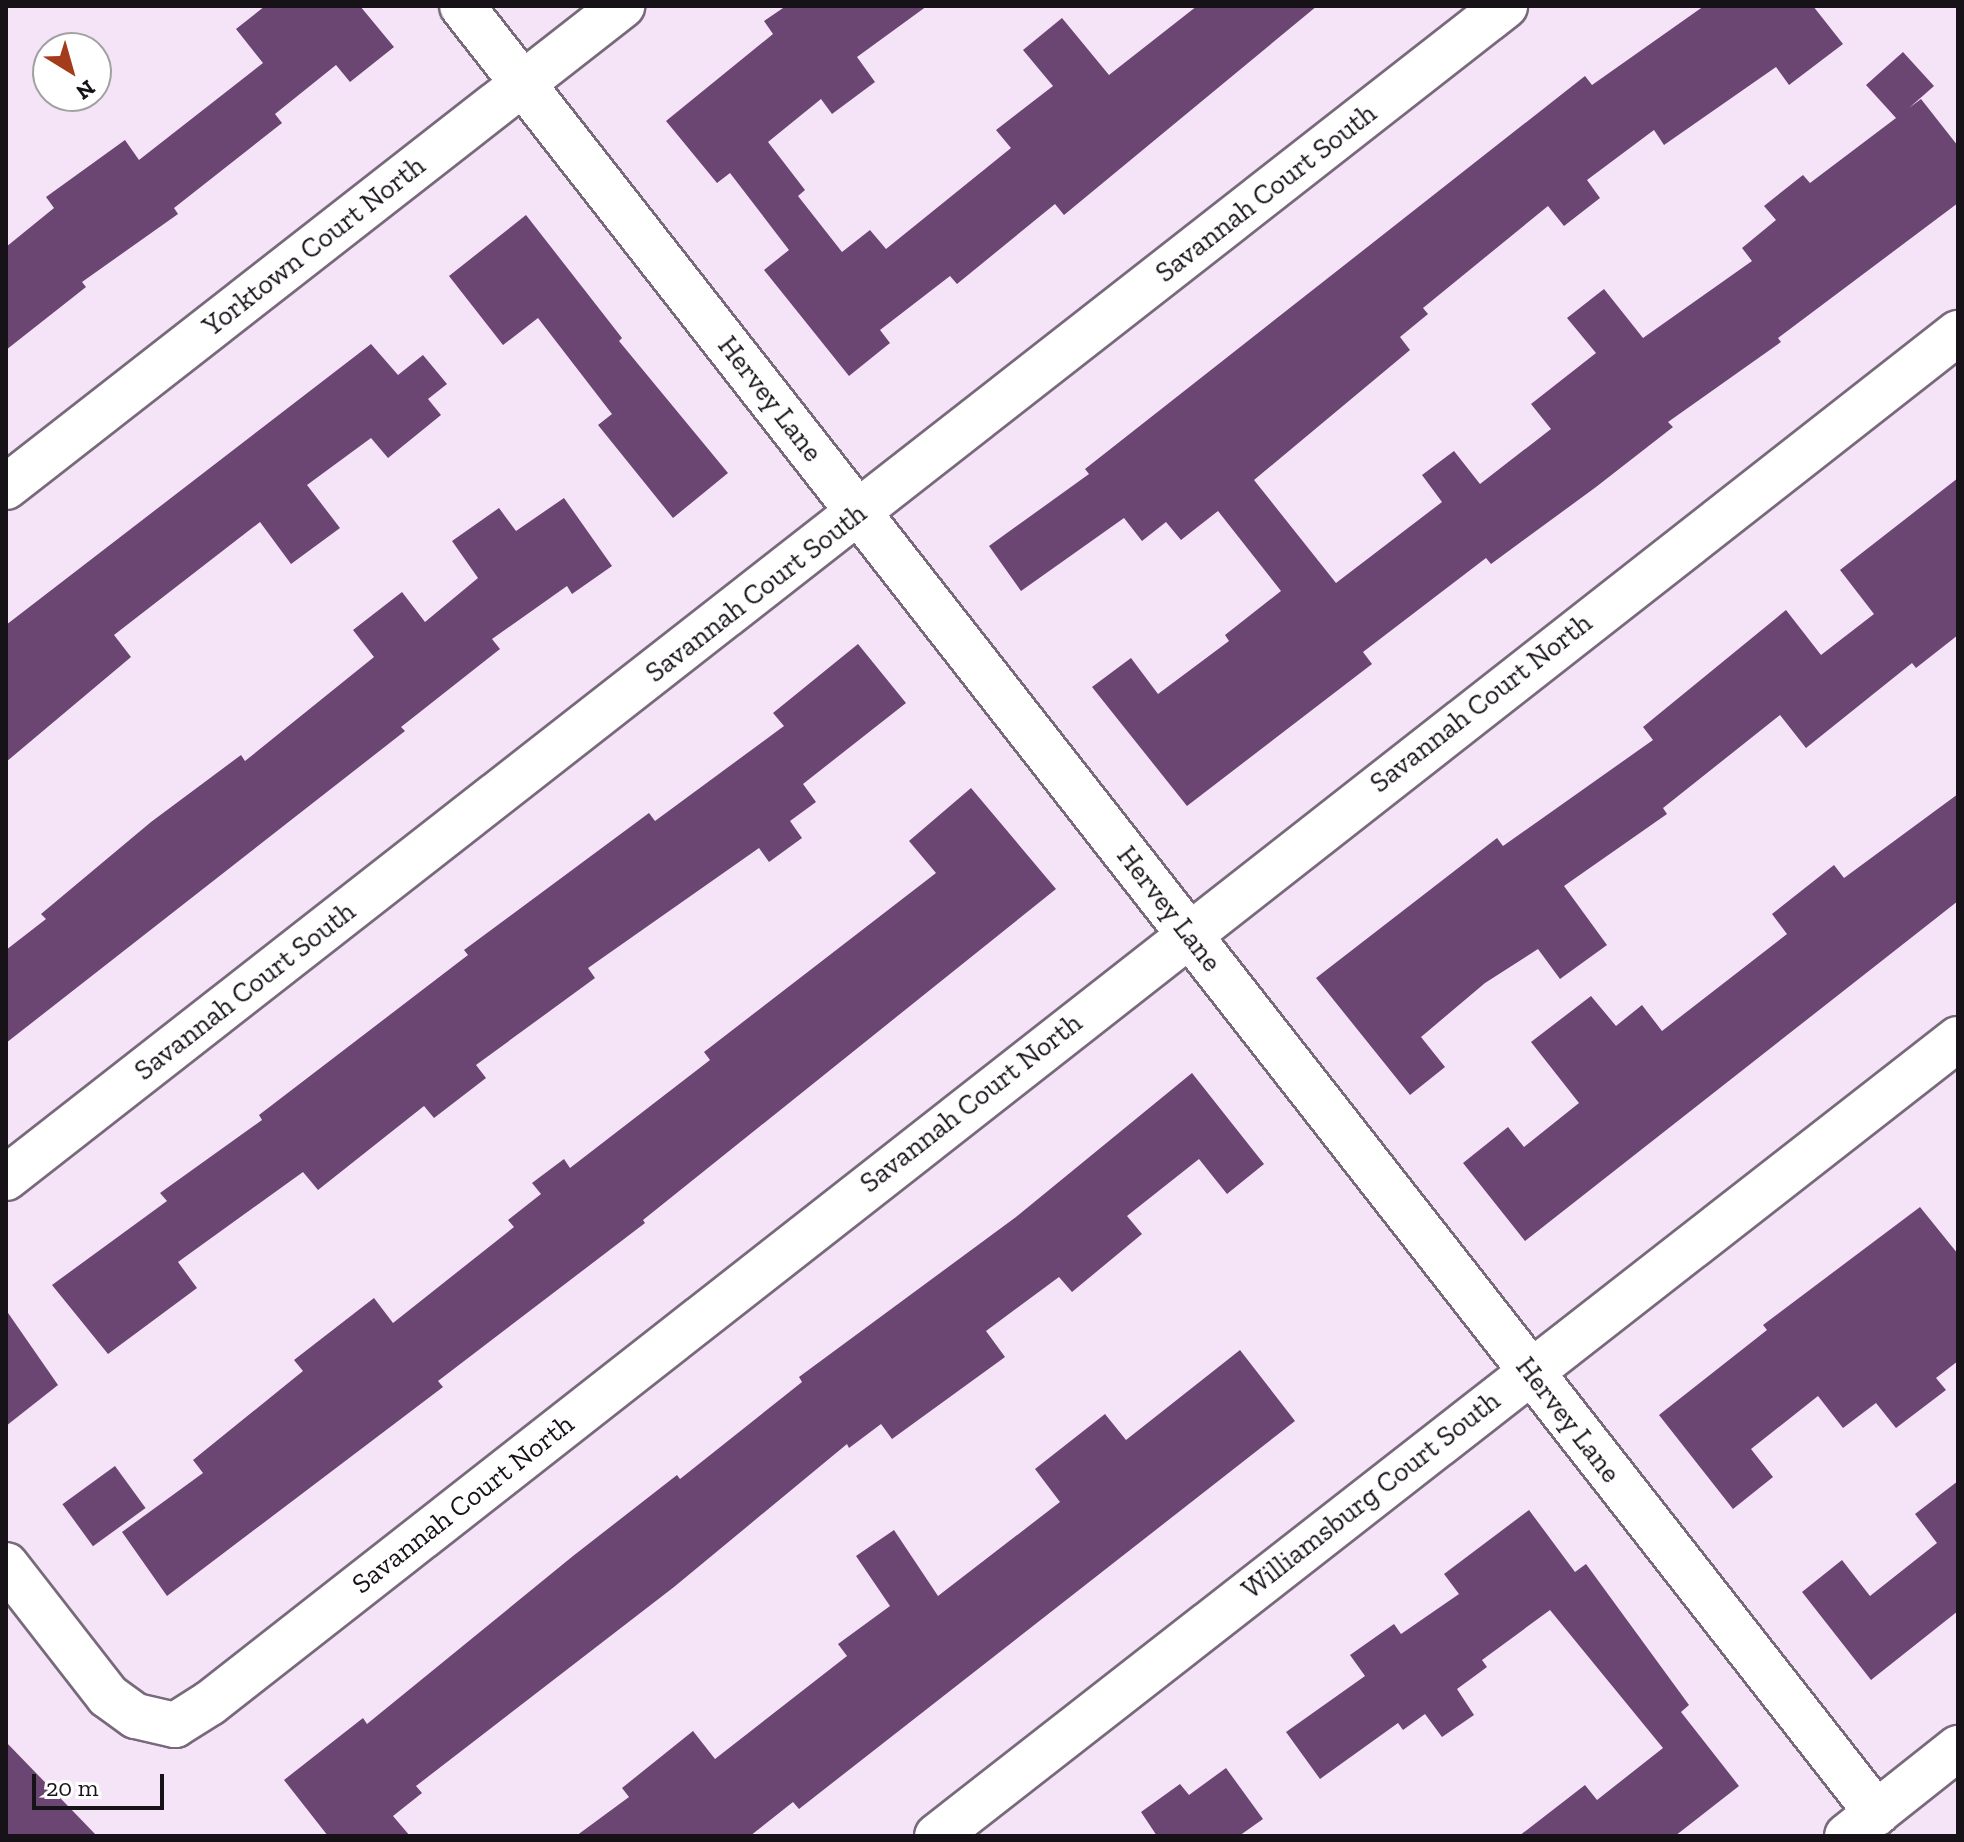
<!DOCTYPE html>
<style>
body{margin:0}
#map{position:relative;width:1964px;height:1842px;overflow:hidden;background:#f5e4f8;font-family:"Zilla Slab",serif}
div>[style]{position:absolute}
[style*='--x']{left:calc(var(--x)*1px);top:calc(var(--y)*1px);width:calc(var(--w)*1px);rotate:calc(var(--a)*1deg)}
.building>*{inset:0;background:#6c4673;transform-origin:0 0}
.roads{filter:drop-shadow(2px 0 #78697b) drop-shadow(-2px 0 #78697b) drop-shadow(0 2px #78697b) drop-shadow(0 -2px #78697b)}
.minor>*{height:44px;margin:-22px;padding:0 22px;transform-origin:22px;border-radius:22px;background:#fff}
span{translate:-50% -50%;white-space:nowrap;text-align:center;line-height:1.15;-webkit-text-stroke:8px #fff;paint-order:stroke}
.street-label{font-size:28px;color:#171218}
.frame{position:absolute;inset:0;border:8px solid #171218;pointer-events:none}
.north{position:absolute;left:32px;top:32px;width:80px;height:80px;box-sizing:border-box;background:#fff;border:2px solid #a2a0a3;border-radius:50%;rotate:143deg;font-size:22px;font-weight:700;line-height:32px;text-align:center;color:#171218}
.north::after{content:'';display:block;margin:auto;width:28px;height:36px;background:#a43c1b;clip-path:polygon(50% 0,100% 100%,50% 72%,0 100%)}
.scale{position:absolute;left:32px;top:1774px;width:132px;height:36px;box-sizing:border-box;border:4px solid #171218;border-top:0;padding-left:10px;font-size:24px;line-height:28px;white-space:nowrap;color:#171218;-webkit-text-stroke:6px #fff;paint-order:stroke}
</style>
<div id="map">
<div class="building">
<i style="clip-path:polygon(265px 6px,360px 6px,394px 47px,350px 82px,336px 65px,275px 114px,282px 123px,174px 208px,178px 214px,82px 282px,86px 287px,6px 350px,6px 247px,54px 208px,46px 197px,125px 140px,139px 160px,263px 63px,236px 29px)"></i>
<i style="clip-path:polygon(786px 6px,927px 6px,857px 57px,875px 82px,832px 114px,821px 99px,768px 142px,805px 190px,798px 196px,842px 252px,870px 230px,886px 249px,1011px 148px,996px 130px,1053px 86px,1023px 50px,1062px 18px,1109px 75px,1197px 6px,1317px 6px,1064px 215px,1055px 204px,957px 284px,950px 276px,880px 330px,890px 343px,849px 376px,764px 270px,789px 250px,730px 173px,717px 183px,666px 121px,773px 34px,764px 21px)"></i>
<i style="clip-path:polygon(1704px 6px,1813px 6px,1843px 44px,1789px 85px,1776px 67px,1664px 145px,1654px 130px,1587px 180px,1600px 198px,1564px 226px,1548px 206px,1423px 308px,1428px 314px,1400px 337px,1410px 350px,1254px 480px,1336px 583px,1442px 502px,1422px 475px,1454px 451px,1480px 484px,1551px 429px,1531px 404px,1596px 353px,1567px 318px,1604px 289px,1643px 338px,1752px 261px,1742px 248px,1776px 220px,1764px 206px,1803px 175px,1810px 183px,1896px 118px,1866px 85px,1903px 52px,1934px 86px,1909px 108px,1921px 99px,1958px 146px,1958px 203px,1778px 338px,1781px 342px,1668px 422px,1673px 427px,1596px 487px,1491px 564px,1486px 558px,1363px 652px,1372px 664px,1187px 806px,1092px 687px,1131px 658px,1158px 694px,1229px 641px,1225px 635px,1281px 591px,1218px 511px,1181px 540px,1166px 522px,1142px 541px,1124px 518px,1021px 591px,989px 546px,1089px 474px,1085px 469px,1585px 76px,1592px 85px)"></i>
<i style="clip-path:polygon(526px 215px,622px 338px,619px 341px,728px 473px,673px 518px,598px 425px,612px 414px,538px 318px,503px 345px,449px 276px)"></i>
<i style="clip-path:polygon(371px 344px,398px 375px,423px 355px,447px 384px,428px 399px,441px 415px,388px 458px,371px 438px,307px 485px,340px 528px,291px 564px,260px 522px,114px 635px,131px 657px,6px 762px,6px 625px)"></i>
<i style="clip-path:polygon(1958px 478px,1958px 635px,1916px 668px,1912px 663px,1806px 748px,1780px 715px,1663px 808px,1667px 814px,1564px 886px,1607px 945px,1560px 979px,1538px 949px,1485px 983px,1421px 1037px,1445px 1067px,1410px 1095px,1316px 978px,1497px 838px,1503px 846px,1653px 740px,1643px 727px,1786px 610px,1821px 655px,1874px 614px,1840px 570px)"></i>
<i style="clip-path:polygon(564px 498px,612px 566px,572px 594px,567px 586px,492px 639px,500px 649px,401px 727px,405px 731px,6px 1043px,6px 950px,46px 919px,41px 914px,151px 822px,241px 755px,245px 761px,374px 657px,353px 630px,402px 592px,425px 622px,478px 578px,452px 541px,499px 508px,516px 531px)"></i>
<i style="clip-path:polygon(858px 644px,906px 703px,803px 784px,816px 802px,790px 821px,802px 838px,769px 862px,759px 848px,588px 968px,595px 978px,476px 1065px,486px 1078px,434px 1118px,424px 1106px,318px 1190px,303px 1172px,178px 1262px,197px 1288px,108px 1354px,52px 1285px,167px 1201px,160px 1193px,262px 1120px,259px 1115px,468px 955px,464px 950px,649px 813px,655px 821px,784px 726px,773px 713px)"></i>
<i style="clip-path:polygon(971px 788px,1056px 889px,643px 1220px,645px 1223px,438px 1381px,443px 1387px,167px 1596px,122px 1532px,203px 1473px,193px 1460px,303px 1371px,294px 1360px,374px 1298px,393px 1323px,514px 1227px,508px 1220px,541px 1194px,532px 1183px,564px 1159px,570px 1168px,710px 1060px,704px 1052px,936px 873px,909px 841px)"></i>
<i style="clip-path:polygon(1958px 794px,1958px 901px,1525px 1241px,1463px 1163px,1508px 1127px,1524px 1147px,1579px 1103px,1531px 1042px,1591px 996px,1616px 1026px,1642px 1005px,1662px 1031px,1787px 934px,1772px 914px,1834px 865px,1844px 878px)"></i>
<i style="clip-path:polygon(1192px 1073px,1264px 1164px,1227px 1194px,1199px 1159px,1127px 1216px,1142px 1234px,1072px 1292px,1059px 1277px,986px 1331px,1005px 1357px,892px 1439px,881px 1424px,849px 1448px,847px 1444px,674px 1587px,416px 1786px,422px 1793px,393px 1816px,410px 1836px,328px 1836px,284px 1780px,363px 1718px,367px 1724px,573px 1556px,677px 1475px,680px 1479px,802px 1382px,799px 1377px,1016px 1217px)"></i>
<i style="clip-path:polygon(1920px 1207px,1958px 1254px,1958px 1361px,1936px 1378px,1946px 1390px,1896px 1428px,1876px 1403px,1843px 1428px,1818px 1396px,1751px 1449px,1773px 1477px,1733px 1509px,1659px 1415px,1767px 1330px,1763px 1325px)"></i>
<i style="clip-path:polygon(6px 1310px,58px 1385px,6px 1426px)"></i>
<i style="clip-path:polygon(1240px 1350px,1295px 1421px,799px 1809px,793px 1802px,750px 1836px,576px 1836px,629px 1797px,622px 1788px,693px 1731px,715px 1759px,847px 1656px,838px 1644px,890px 1606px,856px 1556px,894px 1530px,938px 1596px,1060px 1502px,1035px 1469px,1105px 1414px,1126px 1440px)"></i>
<i style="left:115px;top:1466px;width:52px;height:65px;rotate:54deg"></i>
<i style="clip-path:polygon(1958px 1481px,1958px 1611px,1871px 1680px,1802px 1592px,1842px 1560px,1870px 1596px,1937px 1543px,1915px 1514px)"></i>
<i style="clip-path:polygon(1529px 1510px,1575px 1572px,1586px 1564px,1689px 1705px,1681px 1712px,1739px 1786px,1675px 1836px,1519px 1836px,1585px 1785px,1597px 1800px,1663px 1748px,1550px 1610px,1482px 1660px,1487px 1667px,1457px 1689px,1474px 1715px,1442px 1737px,1425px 1714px,1403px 1730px,1398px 1723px,1320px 1779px,1286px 1732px,1365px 1676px,1350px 1655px,1394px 1624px,1401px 1634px,1459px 1594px,1444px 1574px)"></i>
<i style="clip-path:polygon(6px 1742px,97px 1836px,6px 1836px)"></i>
<i style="clip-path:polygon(1226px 1768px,1263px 1819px,1239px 1836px,1157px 1836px,1141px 1812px,1180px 1784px,1189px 1795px)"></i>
</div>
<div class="roads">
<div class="minor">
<i style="--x:462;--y:6;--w:2295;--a:51.94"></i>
<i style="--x:6;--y:487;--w:782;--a:-37.98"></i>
<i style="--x:6;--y:1178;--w:1903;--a:-38.02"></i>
<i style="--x:6;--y:1565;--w:166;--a:52.1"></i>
<i style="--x:108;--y:1696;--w:34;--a:36"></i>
<i style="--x:136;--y:1716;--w:40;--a:13"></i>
<i style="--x:175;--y:1725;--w:41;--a:-32.2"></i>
<i style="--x:210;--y:1703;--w:2221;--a:-38.09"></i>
<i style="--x:937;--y:1836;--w:1295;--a:-37.98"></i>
<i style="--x:1847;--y:1836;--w:142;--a:-38.4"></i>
</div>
</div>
<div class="street-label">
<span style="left:1266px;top:193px;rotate:-38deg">Savannah Court South</span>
<span style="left:314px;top:246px;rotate:-38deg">Yorktown Court North</span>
<span style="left:770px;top:399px;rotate:52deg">Hervey Lane</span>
<span style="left:756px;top:593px;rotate:-38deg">Savannah Court South</span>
<span style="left:1481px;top:703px;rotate:-38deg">Savannah Court North</span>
<span style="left:1169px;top:909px;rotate:52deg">Hervey Lane</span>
<span style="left:245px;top:991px;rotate:-38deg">Savannah Court South</span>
<span style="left:971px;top:1103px;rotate:-38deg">Savannah Court North</span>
<span style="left:1568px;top:1420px;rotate:52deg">Hervey Lane</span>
<span style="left:1371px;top:1495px;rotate:-38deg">Williamsburg Court South</span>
<span style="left:463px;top:1504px;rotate:-38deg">Savannah Court North</span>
</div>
<div class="frame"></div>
<div class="north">N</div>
<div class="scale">20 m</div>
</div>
